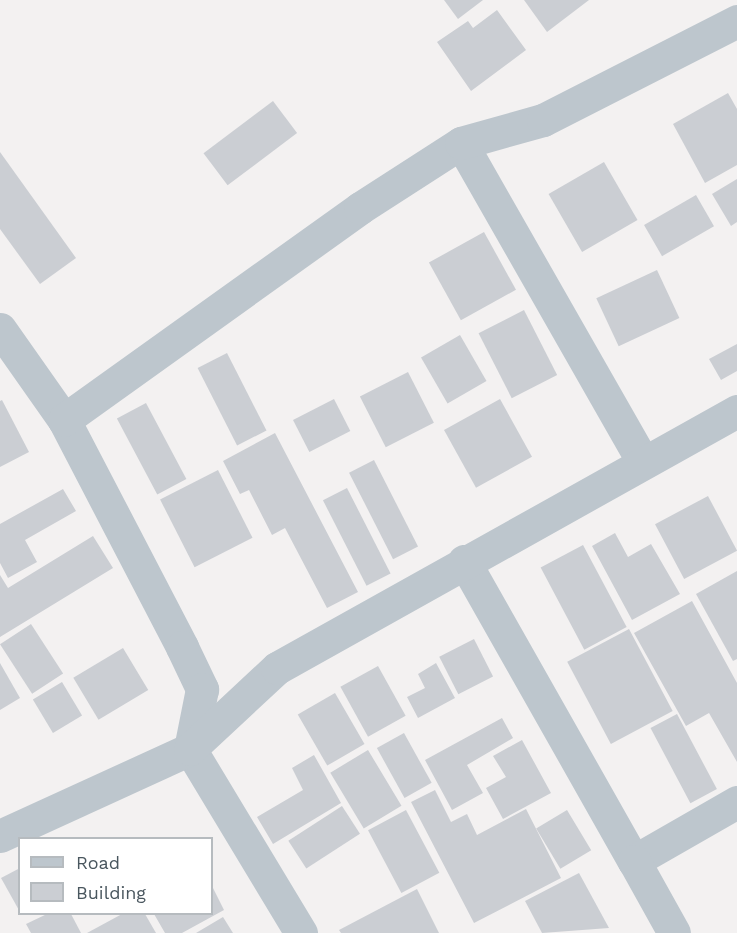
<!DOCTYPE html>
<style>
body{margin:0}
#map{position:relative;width:737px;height:933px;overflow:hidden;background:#f3f1f1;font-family:"Work Sans",sans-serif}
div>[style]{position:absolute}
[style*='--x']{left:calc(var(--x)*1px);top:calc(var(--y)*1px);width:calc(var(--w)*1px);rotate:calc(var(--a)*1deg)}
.building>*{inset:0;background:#cbced3;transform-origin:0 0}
.minor>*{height:33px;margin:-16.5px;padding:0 16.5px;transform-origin:16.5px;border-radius:16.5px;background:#bdc6cd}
span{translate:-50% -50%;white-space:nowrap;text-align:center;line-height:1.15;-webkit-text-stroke:4.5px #fff;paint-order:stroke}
.legend{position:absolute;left:18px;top:837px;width:195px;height:78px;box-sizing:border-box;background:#fff;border:2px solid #b6bbbf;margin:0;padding:8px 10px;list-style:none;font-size:18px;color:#49565e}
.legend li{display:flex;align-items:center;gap:12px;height:30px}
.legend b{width:30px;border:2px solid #b6bbbf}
</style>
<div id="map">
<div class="building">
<i style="clip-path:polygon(444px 0,483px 0,458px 19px)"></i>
<i style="clip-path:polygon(524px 0,589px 0,547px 32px)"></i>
<i style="clip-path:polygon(497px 10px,526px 50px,471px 91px,437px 42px,468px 21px,473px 28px)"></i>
<i style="clip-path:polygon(728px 93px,737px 109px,737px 165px,705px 183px,673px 124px)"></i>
<i style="left:273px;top:101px;width:40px;height:87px;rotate:53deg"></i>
<i style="clip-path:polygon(0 152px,76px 258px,40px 284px,0 229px)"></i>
<i style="left:604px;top:162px;width:67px;height:64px;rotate:60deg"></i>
<i style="clip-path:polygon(737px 179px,737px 222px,731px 226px,712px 194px)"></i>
<i style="left:696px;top:195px;width:36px;height:60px;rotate:60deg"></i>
<i style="left:484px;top:232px;width:66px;height:63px;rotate:61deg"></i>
<i style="left:657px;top:270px;width:53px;height:67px;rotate:65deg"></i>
<i style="left:524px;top:310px;width:73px;height:51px;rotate:63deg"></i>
<i style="left:460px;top:335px;width:53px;height:45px;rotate:60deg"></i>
<i style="clip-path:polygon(737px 344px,737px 371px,721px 380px,709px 359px)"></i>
<i style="left:227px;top:353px;width:87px;height:33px;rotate:63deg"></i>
<i style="left:408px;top:372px;width:57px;height:54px;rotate:63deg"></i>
<i style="left:334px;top:399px;width:36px;height:46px;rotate:63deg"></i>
<i style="left:500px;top:399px;width:66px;height:64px;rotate:61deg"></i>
<i style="clip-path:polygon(2px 400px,29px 452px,0 467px,0 401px)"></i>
<i style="left:146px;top:403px;width:86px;height:33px;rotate:62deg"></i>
<i style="clip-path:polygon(275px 433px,358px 592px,327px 608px,285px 528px,272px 535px,249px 490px,240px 494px,223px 461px)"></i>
<i style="left:374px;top:460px;width:97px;height:28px;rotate:63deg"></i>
<i style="left:218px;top:470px;width:76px;height:65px;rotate:63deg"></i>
<i style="left:347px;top:488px;width:96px;height:27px;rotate:63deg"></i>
<i style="clip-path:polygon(63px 489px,76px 511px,25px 540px,37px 562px,8px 578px,0 563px,0 524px)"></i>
<i style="left:708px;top:496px;width:62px;height:60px;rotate:62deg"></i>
<i style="clip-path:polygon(615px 533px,628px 557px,651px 544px,680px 594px,632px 620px,592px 546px)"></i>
<i style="clip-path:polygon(93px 536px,113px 568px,0 637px,0 575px,8px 588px)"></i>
<i style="left:583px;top:545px;width:93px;height:48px;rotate:62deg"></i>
<i style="clip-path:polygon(737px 571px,737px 659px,733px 661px,696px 594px)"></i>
<i style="clip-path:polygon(692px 601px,737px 683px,737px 762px,709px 713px,686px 726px,634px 633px)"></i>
<i style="left:31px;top:624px;width:59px;height:37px;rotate:57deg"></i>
<i style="left:629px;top:629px;width:93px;height:70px;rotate:62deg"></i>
<i style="left:474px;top:639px;width:42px;height:39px;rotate:63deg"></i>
<i style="left:123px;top:648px;width:49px;height:58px;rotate:59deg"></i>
<i style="clip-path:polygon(0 663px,20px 698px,0 710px)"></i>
<i style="clip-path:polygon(436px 663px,455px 698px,418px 718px,407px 697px,425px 688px,418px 674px)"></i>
<i style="left:378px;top:666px;width:57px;height:43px;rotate:61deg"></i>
<i style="left:62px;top:682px;width:39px;height:34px;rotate:59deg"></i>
<i style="left:335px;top:693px;width:59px;height:43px;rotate:60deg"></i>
<i style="left:677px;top:714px;width:85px;height:30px;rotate:62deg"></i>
<i style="clip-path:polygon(502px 718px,513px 738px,467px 765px,483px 793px,452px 810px,425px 760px)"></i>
<i style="left:404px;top:733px;width:57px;height:31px;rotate:61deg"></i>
<i style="clip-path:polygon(522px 740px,551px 793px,503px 819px,486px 788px,506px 777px,493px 756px)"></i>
<i style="left:368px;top:750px;width:65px;height:44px;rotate:59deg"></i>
<i style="clip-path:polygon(314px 755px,341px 803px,273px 844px,257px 817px,303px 790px,292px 768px)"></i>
<i style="clip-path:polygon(435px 790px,451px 822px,467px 814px,477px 835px,526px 809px,561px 878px,474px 923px,411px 802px)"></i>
<i style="left:342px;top:806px;width:33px;height:64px;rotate:57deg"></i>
<i style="left:406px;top:810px;width:71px;height:43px;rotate:62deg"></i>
<i style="left:567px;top:810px;width:47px;height:36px;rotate:59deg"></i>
<i style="clip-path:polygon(20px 868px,20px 912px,1px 878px)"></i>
<i style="clip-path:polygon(579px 873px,609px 928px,542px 933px,525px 901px)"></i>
<i style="clip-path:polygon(212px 886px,224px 910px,182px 933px,165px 933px,154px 914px,212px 914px)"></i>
<i style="clip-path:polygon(417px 889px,439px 933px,341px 933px,339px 930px)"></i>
<i style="clip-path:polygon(47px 914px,71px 914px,81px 933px,31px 933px,26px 924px)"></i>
<i style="clip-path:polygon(122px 914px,145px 914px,156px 933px,87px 933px)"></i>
<i style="clip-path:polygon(223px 917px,233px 933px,196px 933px)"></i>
</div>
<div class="minor">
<i style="--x:0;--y:329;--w:111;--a:54.9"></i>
<i style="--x:64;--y:420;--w:256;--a:62.5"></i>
<i style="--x:182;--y:647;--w:47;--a:64.5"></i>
<i style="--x:202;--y:689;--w:61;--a:101.3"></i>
<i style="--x:190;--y:749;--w:215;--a:58.9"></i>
<i style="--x:64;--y:420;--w:364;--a:-35.6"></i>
<i style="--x:360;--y:208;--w:120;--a:-32.8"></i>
<i style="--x:643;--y:462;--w:367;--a:-119.7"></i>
<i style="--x:461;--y:143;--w:85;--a:-15.7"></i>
<i style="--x:543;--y:120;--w:218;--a:-27"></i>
<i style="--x:464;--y:561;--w:345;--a:60.5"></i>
<i style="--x:634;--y:861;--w:119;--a:-29.8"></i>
<i style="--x:0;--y:836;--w:209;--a:-24.6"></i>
<i style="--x:190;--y:749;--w:119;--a:-43"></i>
<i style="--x:277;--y:668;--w:527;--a:-29.19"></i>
<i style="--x:634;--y:861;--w:82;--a:60.9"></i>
</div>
<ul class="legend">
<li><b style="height:8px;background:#bdc6cd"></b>Road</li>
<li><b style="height:16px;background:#cbced3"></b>Building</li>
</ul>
</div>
